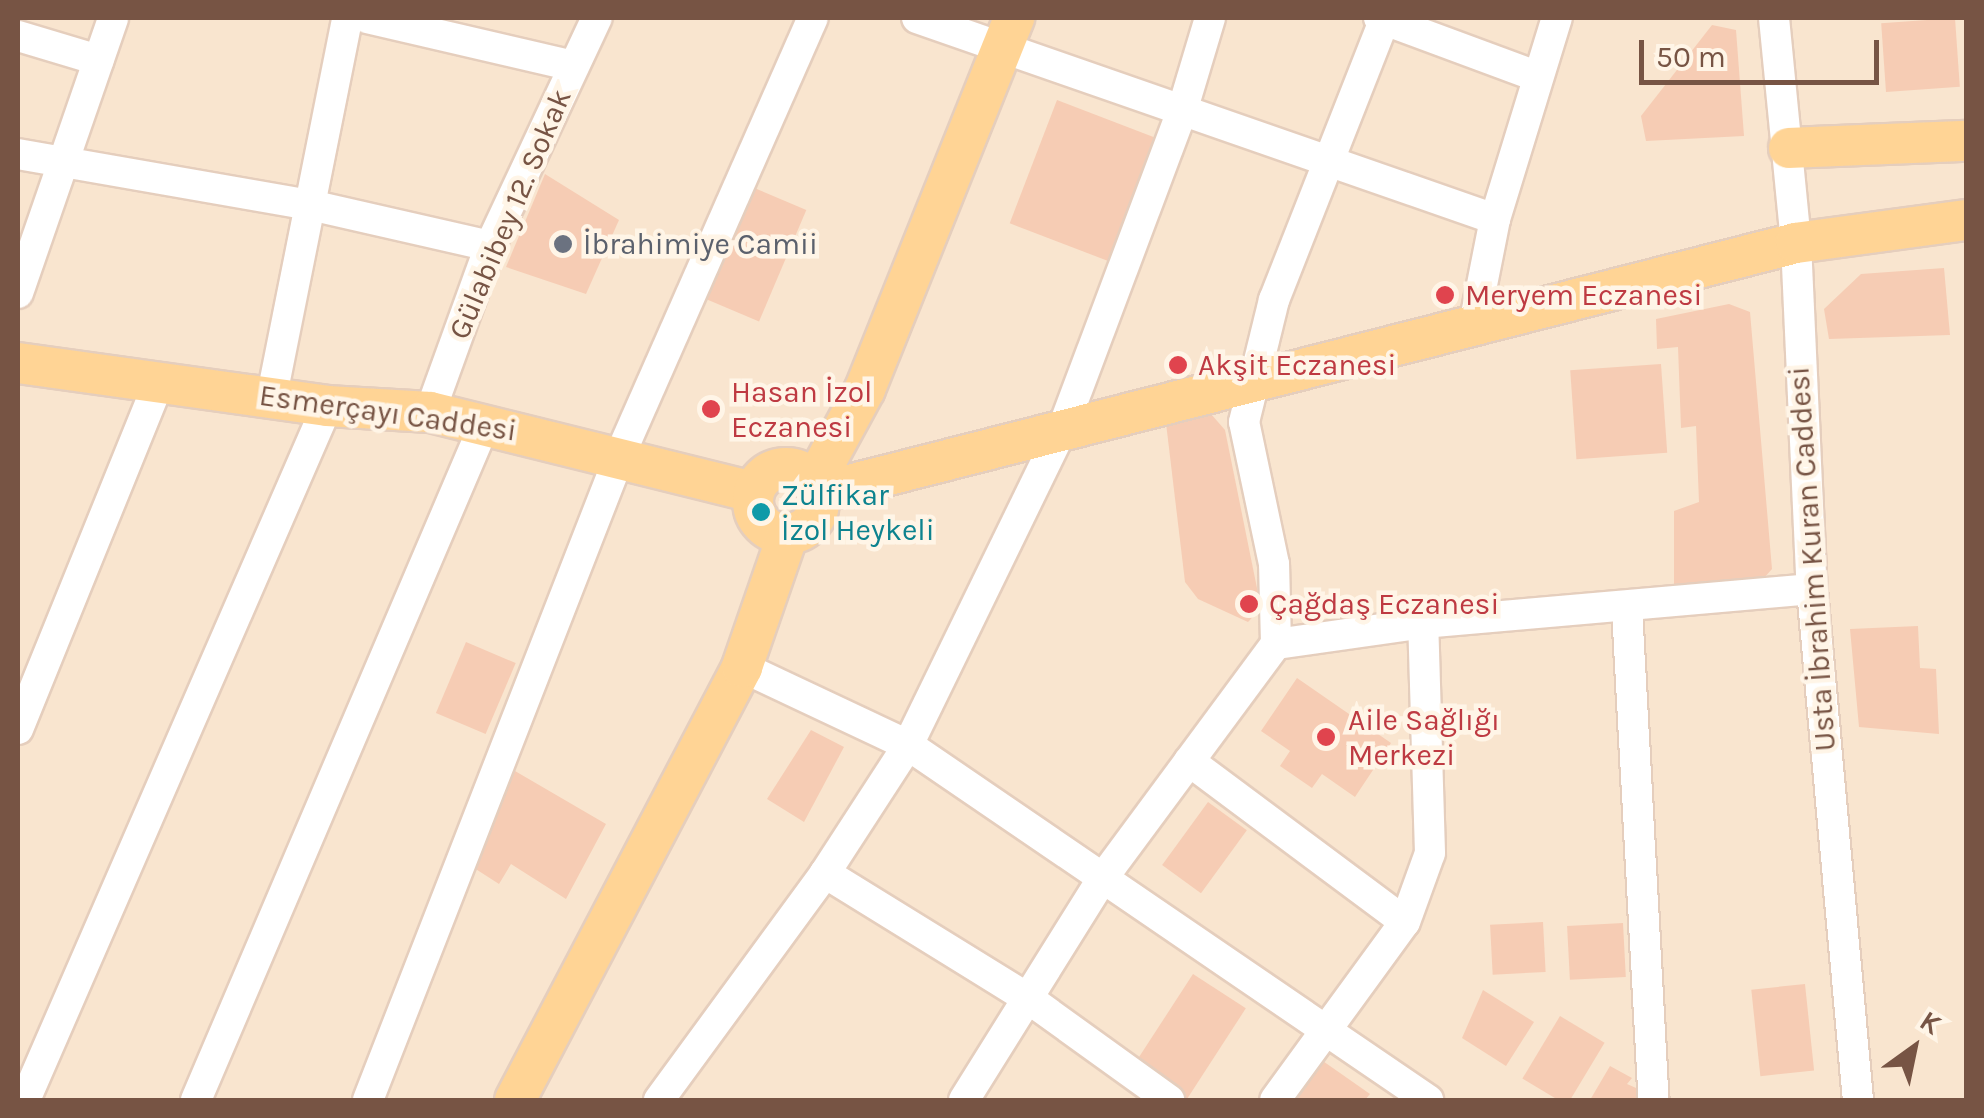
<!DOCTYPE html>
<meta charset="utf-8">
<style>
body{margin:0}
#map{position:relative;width:1984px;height:1118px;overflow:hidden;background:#fef1df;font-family:Karla,sans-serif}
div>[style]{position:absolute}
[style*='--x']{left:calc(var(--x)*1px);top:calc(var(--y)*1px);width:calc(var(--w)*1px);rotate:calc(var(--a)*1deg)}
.residential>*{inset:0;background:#f9e5cf;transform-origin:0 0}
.building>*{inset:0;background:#f6ccb4;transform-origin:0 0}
.roads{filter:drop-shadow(2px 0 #e5cebd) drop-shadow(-2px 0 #e5cebd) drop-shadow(0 2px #e5cebd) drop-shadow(0 -2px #e5cebd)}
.minor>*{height:30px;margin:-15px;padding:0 15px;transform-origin:15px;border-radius:15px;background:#fff}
.major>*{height:40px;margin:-20px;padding:0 20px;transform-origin:20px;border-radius:20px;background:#ffd495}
.major>.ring{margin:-20px;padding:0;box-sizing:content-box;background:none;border:40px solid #ffd495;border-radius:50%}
.dots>*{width:28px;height:28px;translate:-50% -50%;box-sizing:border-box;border:5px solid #fff5e7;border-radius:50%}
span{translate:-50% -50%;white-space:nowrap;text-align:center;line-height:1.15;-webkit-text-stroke:9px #fff5e7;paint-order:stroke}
.street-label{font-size:30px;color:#775444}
.worship-label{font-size:30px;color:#5b616d}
.left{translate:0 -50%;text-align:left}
.health-label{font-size:30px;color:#be3a42}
.culture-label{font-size:30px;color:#0d838f}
.frame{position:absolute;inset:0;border:20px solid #775444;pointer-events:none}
.north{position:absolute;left:1864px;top:998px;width:100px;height:100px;-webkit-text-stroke:8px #fff5e7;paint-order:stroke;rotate:33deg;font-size:28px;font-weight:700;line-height:40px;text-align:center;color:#775444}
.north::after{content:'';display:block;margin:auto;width:35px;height:45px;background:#775444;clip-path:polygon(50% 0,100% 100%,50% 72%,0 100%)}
.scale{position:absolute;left:1639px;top:40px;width:240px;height:45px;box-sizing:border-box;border:5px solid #775444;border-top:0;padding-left:12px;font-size:30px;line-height:35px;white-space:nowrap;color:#775444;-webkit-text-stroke:8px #fff5e7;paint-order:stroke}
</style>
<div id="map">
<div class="residential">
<i style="left:18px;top:18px;width:1948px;height:1082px"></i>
</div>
<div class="building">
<i style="left:1955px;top:18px;width:69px;height:74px;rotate:86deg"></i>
<i style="clip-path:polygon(1712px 25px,1736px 30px,1744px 136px,1646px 141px,1641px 116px)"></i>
<i style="left:1057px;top:100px;width:111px;height:132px;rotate:21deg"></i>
<i style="clip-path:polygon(545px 174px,619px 220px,586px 294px,506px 267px)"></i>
<i style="left:752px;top:187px;width:59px;height:121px;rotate:23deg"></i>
<i style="clip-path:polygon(1944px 268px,1950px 335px,1829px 339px,1824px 309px,1861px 274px)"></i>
<i style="clip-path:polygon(1729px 304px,1750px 312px,1772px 569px,1763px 579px,1674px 589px,1674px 511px,1699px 502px,1696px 426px,1681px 428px,1678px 347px,1657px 349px,1656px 319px)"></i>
<i style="left:1661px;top:364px;width:89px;height:91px;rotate:86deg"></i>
<i style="clip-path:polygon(1211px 414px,1225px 430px,1261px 608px,1248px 622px,1198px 599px,1185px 582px,1166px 423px)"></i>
<i style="clip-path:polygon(1918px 626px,1920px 668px,1936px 669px,1939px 734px,1859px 727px,1850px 629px)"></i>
<i style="left:466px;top:642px;width:54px;height:77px;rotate:23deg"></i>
<i style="clip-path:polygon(1297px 678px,1391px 743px,1355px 797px,1322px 774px,1312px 788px,1280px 766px,1290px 751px,1261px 731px)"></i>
<i style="clip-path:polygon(811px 730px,844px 747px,804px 822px,767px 799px)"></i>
<i style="clip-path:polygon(515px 771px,606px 824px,566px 899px,511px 864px,499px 884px,471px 866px)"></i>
<i style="left:1208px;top:802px;width:48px;height:78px;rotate:36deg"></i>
<i style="left:1543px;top:922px;width:50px;height:53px;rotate:87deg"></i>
<i style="left:1623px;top:923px;width:54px;height:56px;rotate:87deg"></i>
<i style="left:1193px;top:974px;width:63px;height:108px;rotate:33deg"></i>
<i style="left:1805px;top:984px;width:87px;height:54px;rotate:84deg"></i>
<i style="clip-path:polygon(1483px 990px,1534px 1022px,1506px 1066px,1462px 1038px)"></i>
<i style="left:1560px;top:1016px;width:52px;height:73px;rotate:31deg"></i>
<i style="clip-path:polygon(1320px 1059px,1370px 1094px,1365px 1100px,1292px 1100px)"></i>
<i style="clip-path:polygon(1610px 1066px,1632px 1078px,1627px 1084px,1643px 1091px,1644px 1100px,1590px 1100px)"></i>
</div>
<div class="roads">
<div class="minor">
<i style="--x:367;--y:18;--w:212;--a:13.1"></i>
<i style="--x:917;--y:18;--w:612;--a:19.18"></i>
<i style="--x:1379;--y:18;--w:167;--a:20.3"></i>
<i style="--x:1774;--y:18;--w:226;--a:84.4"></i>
<i style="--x:1796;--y:243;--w:346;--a:87.4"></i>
<i style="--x:1812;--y:589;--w:513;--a:84.86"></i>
<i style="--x:18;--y:36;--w:84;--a:16.7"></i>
<i style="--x:18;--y:154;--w:296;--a:9.9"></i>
<i style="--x:310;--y:205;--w:185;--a:12.8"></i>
<i style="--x:18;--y:293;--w:291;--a:-70.9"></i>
<i style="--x:1475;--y:320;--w:103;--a:-78.8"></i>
<i style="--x:1495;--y:219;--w:210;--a:-72.9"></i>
<i style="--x:272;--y:395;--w:384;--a:-78.7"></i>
<i style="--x:430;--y:412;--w:177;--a:-70.1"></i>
<i style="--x:490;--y:246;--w:252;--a:-64.9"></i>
<i style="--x:1627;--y:609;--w:492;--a:86.9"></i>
<i style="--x:1276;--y:644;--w:148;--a:-8.1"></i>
<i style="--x:1423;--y:623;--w:390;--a:-5"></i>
<i style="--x:742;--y:667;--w:183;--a:25.2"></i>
<i style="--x:908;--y:745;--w:630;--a:34.32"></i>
<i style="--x:18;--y:729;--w:371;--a:-67.9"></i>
<i style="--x:1189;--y:761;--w:269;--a:36.7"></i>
<i style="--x:825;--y:873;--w:240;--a:31.7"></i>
<i style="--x:1029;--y:999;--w:173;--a:35.8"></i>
<i style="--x:25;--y:1100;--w:757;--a:-66.48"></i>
<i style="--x:196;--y:1100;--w:736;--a:-66.88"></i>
<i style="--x:368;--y:1100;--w:692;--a:-68.66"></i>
<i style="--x:620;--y:455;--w:478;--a:-66.2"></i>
<i style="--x:659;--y:1100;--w:281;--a:-53.8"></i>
<i style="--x:825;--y:873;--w:153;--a:-57"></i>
<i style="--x:908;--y:745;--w:356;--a:-64"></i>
<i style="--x:1064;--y:425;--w:339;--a:-69.4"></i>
<i style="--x:1183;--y:108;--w:94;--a:-73.3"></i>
<i style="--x:964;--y:1100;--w:261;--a:-58"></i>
<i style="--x:1102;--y:879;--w:292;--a:-53.5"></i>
<i style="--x:1276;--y:644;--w:80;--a:-91.4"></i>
<i style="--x:1274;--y:564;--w:145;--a:-101.9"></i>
<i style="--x:1244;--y:422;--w:126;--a:-76.2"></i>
<i style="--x:1274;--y:300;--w:303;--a:-68.5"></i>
<i style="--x:1275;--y:1100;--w:220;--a:-53.9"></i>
<i style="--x:1405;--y:922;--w:73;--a:-70.1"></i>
<i style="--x:1430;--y:853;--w:230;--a:-91.7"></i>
</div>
<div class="major">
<i style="--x:1789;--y:148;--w:177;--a:-2.3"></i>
<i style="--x:18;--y:363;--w:312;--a:7.9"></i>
<i style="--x:327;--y:406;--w:103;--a:3.3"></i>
<i style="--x:430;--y:412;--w:333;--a:13.9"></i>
<i class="ring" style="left:753px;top:468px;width:26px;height:26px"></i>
<i style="--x:814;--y:483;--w:107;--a:-61.5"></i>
<i style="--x:865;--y:389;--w:400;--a:-68.1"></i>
<i style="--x:818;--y:493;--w:1009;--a:-14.34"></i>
<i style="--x:1796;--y:243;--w:172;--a:-7.7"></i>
<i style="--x:515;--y:1100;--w:489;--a:-62.3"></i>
<i style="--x:742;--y:667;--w:141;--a:-70.9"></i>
</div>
</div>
<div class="dots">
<i style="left:563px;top:244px;background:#6b7280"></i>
<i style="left:1445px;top:295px;background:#e0444e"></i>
<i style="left:1178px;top:365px;background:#e0444e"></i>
<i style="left:711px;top:409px;background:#e0444e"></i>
<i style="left:761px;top:512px;background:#0f9aa8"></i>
<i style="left:1249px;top:604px;background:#e0444e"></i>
<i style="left:1326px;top:737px;background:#e0444e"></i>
</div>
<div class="street-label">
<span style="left:510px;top:214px;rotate:-67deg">Gülabibey 12. Sokak</span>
<span style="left:388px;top:413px;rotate:8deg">Esmerçayı Caddesi</span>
<span style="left:1812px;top:559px;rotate:-94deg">Usta İbrahim Kuran Caddesi</span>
</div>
<div class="worship-label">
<span class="left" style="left:583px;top:244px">İbrahimiye Camii</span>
</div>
<div class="health-label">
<span class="left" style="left:1465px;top:295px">Meryem Eczanesi</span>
<span class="left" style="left:1198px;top:365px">Akşit Eczanesi</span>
<span class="left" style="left:731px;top:409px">Hasan İzol<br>Eczanesi</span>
<span class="left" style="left:1269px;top:604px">Çağdaş Eczanesi</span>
<span class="left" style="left:1348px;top:737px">Aile Sağlığı<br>Merkezi</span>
</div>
<div class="culture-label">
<span class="left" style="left:781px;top:512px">Zülfikar<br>İzol Heykeli</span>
</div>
<div class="frame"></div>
<div class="north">K</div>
<div class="scale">50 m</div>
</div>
